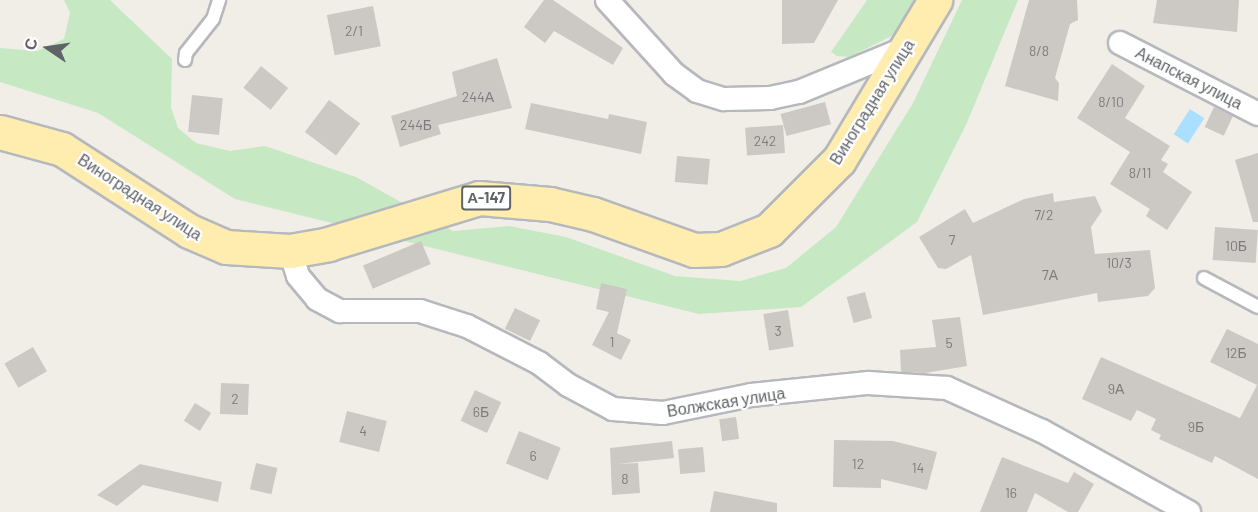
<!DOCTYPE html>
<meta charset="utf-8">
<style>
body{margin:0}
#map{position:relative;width:1258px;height:512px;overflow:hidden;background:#f1eee8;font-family:Barlow,sans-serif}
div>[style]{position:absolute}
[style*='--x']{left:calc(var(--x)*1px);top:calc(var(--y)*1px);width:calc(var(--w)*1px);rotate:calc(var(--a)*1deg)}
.green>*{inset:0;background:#c6e9c4}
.water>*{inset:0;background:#aadfff;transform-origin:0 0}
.building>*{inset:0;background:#ccc9c4;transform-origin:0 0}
.roads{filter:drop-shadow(2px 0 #b5b8bc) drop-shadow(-2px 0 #b5b8bc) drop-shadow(0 2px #b5b8bc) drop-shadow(0 -2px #b5b8bc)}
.lane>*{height:12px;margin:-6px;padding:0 6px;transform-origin:6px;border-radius:6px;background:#fff}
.street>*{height:22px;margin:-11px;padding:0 11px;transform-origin:11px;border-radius:11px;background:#fff}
.primary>*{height:33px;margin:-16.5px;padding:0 16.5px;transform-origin:16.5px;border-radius:16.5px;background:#ffedaf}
span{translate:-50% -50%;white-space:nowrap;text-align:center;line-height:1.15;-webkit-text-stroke:4.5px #fff;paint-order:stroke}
.number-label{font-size:14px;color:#7a7c7f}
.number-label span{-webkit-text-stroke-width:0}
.shield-label span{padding:2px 4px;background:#fff;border:2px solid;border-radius:4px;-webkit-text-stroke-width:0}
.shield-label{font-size:15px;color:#5f6368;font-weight:700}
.street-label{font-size:16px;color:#5f6368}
.north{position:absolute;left:18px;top:18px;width:60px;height:60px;-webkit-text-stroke:4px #fff;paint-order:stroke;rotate:283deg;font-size:16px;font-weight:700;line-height:24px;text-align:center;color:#5f6368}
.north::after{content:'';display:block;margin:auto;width:21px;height:27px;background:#5f6368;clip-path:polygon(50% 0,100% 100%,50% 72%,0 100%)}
</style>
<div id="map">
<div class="green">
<i style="clip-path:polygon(64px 0,110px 0,172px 59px,171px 107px,178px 128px,196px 143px,230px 151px,265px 146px,356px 177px,453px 231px,509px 226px,566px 237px,675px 276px,740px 281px,786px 268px,836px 227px,913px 103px,962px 0,1018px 0,966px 125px,917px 222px,801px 307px,699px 314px,235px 199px,98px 113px,0 82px,0 48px,37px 51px,64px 39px,70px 13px)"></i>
<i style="clip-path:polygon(867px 0,916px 0,902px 31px,849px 57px,837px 56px,831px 52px)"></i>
</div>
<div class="water">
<i style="left:1190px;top:109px;width:17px;height:30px;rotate:33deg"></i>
</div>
<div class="building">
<i style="clip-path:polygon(544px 0,553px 0,623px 48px,613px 65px,554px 31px,545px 43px,524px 27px)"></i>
<i style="clip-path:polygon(782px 0,838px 0,814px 43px,782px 44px)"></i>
<i style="clip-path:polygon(1029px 0,1077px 0,1078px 20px,1070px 24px,1055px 78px,1059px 83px,1058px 101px,1005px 86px)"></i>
<i style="clip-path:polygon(1157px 0,1239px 0,1237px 32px,1153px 23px)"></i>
<i style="left:373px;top:6px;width:41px;height:47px;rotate:79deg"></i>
<i style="clip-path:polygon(497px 58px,512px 108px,438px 125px,441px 134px,400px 147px,391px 116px,457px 96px,452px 72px)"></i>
<i style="clip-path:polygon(1112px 64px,1145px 86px,1125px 118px,1170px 146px,1161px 160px,1168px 164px,1163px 172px,1192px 192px,1167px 230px,1146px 216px,1150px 209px,1110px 184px,1130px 152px,1077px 118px)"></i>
<i style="left:261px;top:66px;width:35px;height:28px;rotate:39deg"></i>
<i style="left:192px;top:95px;width:31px;height:37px;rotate:6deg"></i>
<i style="left:329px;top:100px;width:39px;height:40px;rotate:37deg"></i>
<i style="left:825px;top:102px;width:23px;height:46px;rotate:75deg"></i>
<i style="clip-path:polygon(531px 103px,608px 119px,609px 114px,647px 122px,641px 154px,525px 129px)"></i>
<i style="left:1214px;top:107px;width:21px;height:22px;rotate:25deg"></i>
<i style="left:783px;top:125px;width:28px;height:38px;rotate:86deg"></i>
<i style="clip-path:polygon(1258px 153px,1258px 222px,1253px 222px,1235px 160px)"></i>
<i style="left:677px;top:156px;width:33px;height:26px;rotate:5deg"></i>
<i style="clip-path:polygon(1053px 193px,1054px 202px,1095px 196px,1102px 211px,1091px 227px,1095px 254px,1150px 250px,1155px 288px,1148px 296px,1098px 302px,1097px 293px,983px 315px,971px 255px,946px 269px,938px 268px,919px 237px,965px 209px,973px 223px,1024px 199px)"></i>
<i style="left:1215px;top:227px;width:43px;height:33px;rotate:4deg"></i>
<i style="left:421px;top:241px;width:25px;height:63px;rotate:67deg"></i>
<i style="clip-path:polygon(601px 283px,627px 289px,617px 333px,631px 340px,621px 360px,592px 345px,609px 312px,596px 309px)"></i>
<i style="left:865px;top:292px;width:27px;height:19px;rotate:75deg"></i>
<i style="left:515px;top:308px;width:28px;height:23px;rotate:26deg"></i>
<i style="left:788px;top:310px;width:37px;height:25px;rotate:81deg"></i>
<i style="clip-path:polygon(960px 317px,967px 366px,925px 373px,901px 372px,900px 350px,936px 347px,932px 320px)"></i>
<i style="clip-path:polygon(1227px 329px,1258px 344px,1258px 479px,1215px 456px,1212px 463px,1159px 439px,1161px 435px,1151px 430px,1156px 419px,1137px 410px,1131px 421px,1082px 399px,1101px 357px,1240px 418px,1257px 385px,1210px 362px)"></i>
<i style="left:33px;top:347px;width:28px;height:33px;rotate:60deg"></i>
<i style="left:221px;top:383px;width:28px;height:31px;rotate:2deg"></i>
<i style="left:475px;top:390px;width:29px;height:34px;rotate:25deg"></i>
<i style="left:195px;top:403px;width:19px;height:21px;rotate:32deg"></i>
<i style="left:347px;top:411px;width:41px;height:32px;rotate:14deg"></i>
<i style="left:736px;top:417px;width:22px;height:17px;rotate:82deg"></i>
<i style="left:519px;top:431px;width:45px;height:35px;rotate:22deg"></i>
<i style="clip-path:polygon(834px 440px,893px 441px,937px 452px,927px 490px,881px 479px,881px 488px,833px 487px)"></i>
<i style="clip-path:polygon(672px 441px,674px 458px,617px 464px,638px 463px,640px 493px,612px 495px,610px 448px)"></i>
<i style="left:703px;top:447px;width:25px;height:25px;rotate:85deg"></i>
<i style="clip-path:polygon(1002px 457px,1068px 483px,1074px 472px,1094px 484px,1078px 512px,1068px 512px,1035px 493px,1027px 512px,980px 512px)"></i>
<i style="left:256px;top:463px;width:22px;height:27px;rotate:13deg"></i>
<i style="clip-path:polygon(140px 464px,222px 482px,218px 502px,143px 485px,117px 506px,97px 495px)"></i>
<i style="clip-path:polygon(714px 491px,777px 503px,777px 512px,710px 512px)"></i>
</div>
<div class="roads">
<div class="lane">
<i style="--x:185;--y:60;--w:7;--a:-82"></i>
<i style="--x:186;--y:53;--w:43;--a:-51.5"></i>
<i style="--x:213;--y:19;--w:20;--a:-72"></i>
<i style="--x:1204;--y:278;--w:61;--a:28.2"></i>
</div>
<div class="street">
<i style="--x:607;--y:0;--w:100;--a:47.8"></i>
<i style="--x:674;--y:74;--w:29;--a:36"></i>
<i style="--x:697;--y:91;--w:28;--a:17"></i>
<i style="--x:724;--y:99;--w:46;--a:-1.2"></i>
<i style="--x:770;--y:98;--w:30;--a:-12"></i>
<i style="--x:799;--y:92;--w:116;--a:-22.4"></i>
<i style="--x:1120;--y:43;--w:155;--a:27.2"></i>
<i style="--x:290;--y:251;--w:26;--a:72"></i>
<i style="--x:298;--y:276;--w:30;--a:50"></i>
<i style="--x:317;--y:299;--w:26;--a:28"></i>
<i style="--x:340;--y:311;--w:80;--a:0"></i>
<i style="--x:420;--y:311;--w:49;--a:17.7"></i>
<i style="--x:467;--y:326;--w:81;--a:27.2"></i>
<i style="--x:539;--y:363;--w:36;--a:37"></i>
<i style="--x:568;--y:385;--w:51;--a:28.1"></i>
<i style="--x:613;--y:409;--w:50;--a:4.6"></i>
<i style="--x:663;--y:413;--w:90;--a:-11.6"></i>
<i style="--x:751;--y:395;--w:118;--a:-5.9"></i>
<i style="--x:868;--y:383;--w:79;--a:3.6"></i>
<i style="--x:947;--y:388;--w:104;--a:24.4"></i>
<i style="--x:1042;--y:431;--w:168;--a:28.9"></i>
</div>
<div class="primary">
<i style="--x:0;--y:132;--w:64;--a:15.3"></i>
<i style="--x:62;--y:149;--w:151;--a:32.8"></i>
<i style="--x:189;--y:231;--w:40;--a:23.4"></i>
<i style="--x:226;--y:247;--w:64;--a:3.6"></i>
<i style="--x:290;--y:251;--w:39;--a:-10"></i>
<i style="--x:328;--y:244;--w:158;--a:-16.9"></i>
<i style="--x:479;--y:198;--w:71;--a:4.8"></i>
<i style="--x:550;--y:204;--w:44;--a:13.1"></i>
<i style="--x:593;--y:214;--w:107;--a:19.6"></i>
<i style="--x:694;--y:250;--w:27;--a:-2"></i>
<i style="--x:721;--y:249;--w:52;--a:-21.6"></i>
<i style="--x:769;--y:230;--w:99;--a:-45"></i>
<i style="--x:839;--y:160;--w:187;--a:-59"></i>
</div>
</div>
<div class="number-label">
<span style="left:354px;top:31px">2/1</span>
<span style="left:1039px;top:51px">8/8</span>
<span style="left:478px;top:97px">244А</span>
<span style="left:1111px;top:102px">8/10</span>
<span style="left:416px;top:125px">244Б</span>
<span style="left:765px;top:141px">242</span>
<span style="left:1140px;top:173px">8/11</span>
<span style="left:1044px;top:215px">7/2</span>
<span style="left:952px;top:240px">7</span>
<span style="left:1236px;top:246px">10Б</span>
<span style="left:1119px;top:263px">10/3</span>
<span style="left:1050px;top:275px">7А</span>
<span style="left:778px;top:331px">3</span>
<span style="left:612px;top:342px">1</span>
<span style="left:949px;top:343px">5</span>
<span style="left:1236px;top:353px">12Б</span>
<span style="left:1116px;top:389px">9А</span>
<span style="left:235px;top:399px">2</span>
<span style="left:481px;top:412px">6Б</span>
<span style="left:1196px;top:427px">9Б</span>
<span style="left:363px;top:431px">4</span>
<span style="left:533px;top:456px">6</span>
<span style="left:858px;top:464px">12</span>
<span style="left:918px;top:468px">14</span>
<span style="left:625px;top:479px">8</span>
<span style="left:1011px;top:493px">16</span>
</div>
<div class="shield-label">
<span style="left:486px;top:198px">А-147</span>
</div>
<div class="street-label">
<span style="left:1189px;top:78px;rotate:27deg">Анапская улица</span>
<span style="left:872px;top:102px;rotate:-58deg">Виноградная улица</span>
<span style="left:140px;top:197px;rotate:33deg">Виноградная улица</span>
<span style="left:726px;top:402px;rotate:-9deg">Волжская улица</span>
</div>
<div class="north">С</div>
</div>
